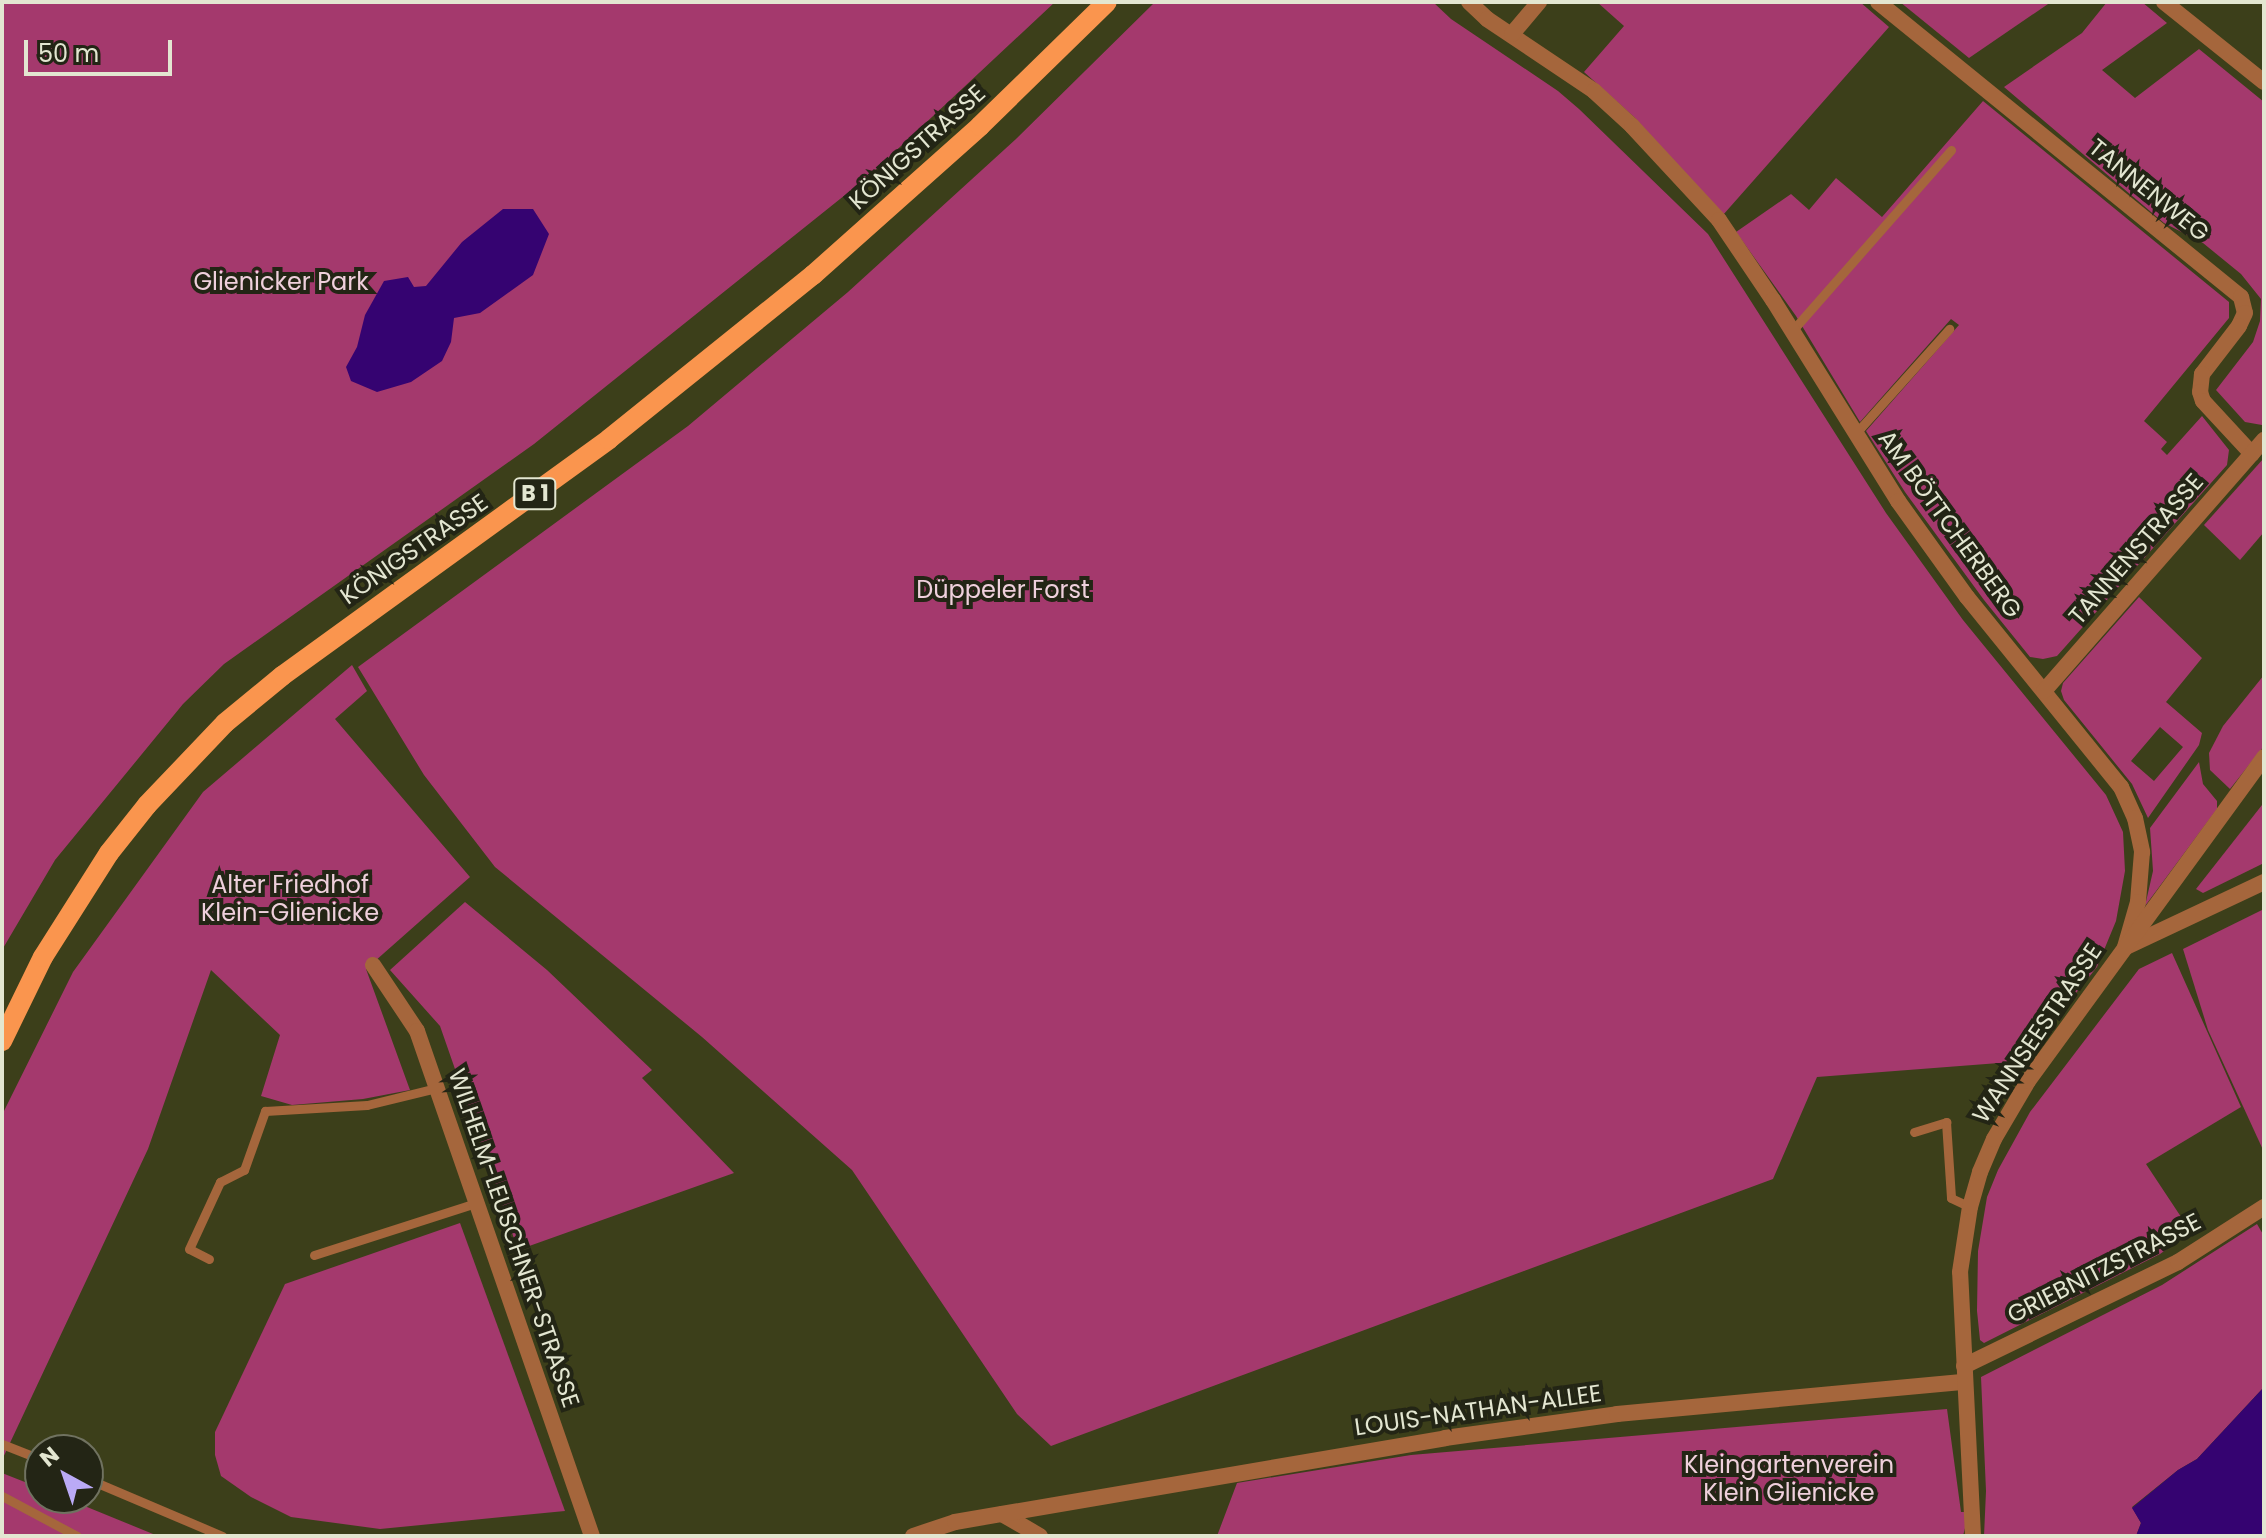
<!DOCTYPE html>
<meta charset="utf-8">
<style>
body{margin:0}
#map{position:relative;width:2266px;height:1538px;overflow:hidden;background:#3c3f1a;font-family:Poppins,sans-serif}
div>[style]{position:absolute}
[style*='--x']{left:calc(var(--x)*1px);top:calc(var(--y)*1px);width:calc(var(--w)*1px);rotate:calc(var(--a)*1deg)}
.green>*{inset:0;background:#a4396d}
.water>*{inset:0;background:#350371}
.service>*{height:9px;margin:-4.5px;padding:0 4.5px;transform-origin:4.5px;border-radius:4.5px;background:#a5663c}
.minor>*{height:16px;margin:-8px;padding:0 8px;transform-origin:8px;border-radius:8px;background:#a5663c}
.primary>*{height:20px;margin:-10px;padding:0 10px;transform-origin:10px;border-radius:10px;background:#fa954e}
span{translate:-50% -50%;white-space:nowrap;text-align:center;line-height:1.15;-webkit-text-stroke:8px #232515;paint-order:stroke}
.shield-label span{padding:2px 6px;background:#232515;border:2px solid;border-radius:6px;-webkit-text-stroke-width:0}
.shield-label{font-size:22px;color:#e3e6d1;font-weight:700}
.street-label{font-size:24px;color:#e3e6d1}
.park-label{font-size:24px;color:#efd0dc}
.frame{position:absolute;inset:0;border:4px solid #e3e6d1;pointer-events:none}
.north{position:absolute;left:24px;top:1434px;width:80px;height:80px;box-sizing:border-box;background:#232515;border:2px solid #707260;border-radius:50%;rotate:320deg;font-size:22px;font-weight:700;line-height:32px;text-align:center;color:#e3e6d1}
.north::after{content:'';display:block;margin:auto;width:28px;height:36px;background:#baaaf6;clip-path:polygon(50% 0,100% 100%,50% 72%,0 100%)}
.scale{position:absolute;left:24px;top:40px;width:148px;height:36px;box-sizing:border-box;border:4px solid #e3e6d1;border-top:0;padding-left:10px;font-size:24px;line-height:28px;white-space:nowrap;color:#e3e6d1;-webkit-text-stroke:6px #232515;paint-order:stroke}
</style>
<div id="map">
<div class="green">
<i style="clip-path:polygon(2px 2px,1055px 2px,870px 175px,534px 444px,224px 664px,183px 704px,55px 860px,2px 950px)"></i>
<i style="clip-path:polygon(1155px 2px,1433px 2px,1451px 19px,1558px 91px,1579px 109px,1708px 234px,1886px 513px,1963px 620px,2106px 795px,2123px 832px,2125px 871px,2116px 921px,2097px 967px,2051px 1024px,2012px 1062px,1817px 1077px,1773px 1179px,1051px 1446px,1017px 1414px,852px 1170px,702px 1037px,495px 867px,424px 775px,358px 667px,688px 426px,848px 292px,1016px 139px)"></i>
<i style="clip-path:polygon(1597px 2px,1860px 2px,1889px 27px,1723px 215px,1634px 117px,1584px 72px,1624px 26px)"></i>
<i style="clip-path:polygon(1900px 2px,2051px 2px,1969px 58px)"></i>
<i style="clip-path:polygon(2107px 2px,2142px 2px,2167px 23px,2102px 70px,2135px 98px,2199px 49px,2264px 102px,2262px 425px,2245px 422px,2216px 390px,2253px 342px,2260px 321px,2261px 299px,2241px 274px,2203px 243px,2164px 223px,2004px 87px,2082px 33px)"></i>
<i style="clip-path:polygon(1983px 101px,2229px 302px,2229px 318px,2144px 421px,2167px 442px,2161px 449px,2167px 455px,2202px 416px,2229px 450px,2227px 465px,2057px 656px,2043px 659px,2030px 657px,1984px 600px,1905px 492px,1866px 431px,1959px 325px,1951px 319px,1860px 422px,1796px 316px,1736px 232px,1791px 194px,1809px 210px,1836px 178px,1882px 217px)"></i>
<i style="clip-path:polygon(2264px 458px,2264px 532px,2240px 560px,2204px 525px)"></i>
<i style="clip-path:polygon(evenodd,2139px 597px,2202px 658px,2166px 702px,2202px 733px,2199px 745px,2148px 818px,2132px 784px,2064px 700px,2061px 691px,2063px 683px,2139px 597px,2160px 727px,2183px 747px,2154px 781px,2131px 761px,2160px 727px)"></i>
<i style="clip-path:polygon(352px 665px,367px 691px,335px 719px,470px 877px,366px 969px,410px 1090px,363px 1099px,292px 1105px,261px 1096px,280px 1035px,211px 970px,148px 1149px,2px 1460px,2px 1115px,73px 972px,203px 792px)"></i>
<i style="clip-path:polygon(2264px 675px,2264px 746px,2230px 789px,2210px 770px,2209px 753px,2223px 726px)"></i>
<i style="clip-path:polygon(2199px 762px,2203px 784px,2217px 801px,2217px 809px,2145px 906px,2153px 871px,2150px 828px)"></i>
<i style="clip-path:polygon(2262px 805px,2264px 863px,2203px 893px,2196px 889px)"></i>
<i style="clip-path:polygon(465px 902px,547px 970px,652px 1070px,642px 1078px,734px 1173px,518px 1250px,440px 1026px,390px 970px)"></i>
<i style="clip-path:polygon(2264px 909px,2264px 1152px,2208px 1030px,2183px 949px)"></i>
<i style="clip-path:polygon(2172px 953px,2241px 1107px,2146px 1164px,2191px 1232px,2160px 1254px,1984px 1343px,1980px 1340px,1977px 1311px,1978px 1251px,1987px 1197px,1998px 1170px,2030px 1112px,2139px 969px)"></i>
<i style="clip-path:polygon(460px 1223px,565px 1511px,380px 1529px,291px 1517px,251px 1497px,221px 1476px,215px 1455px,215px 1432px,285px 1284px)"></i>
<i style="clip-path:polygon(2257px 1224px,2264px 1236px,2264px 1387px,2197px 1459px,2178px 1470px,2132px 1507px,2141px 1523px,2136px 1536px,1984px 1536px,1986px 1491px,1981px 1377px,2162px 1285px)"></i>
<i style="clip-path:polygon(1947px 1409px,1961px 1512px,1969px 1512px,1963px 1536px,1217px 1536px,1237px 1483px,1411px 1455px)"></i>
<i style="clip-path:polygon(2px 1473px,40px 1488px,40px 1498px,65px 1498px,158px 1536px,2px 1536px)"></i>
</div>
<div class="water">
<i style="clip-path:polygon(503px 209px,533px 209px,549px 234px,533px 275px,480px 313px,454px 318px,451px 342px,442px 361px,411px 382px,377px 392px,351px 381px,346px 367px,357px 347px,365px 315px,384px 281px,408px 277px,414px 287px,426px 286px,462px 242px)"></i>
<i style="clip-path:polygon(2264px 1387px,2264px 1536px,2136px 1536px,2141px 1523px,2132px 1508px,2178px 1470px,2197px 1459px)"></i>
</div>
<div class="service">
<i style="--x:1792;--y:331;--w:241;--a:-48.7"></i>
<i style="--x:1856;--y:433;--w:140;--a:-48.2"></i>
<i style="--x:1914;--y:1132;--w:34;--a:-17"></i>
<i style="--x:1946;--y:1122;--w:76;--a:86.2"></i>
<i style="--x:1951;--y:1198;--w:21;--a:25"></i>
<i style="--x:314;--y:1255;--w:170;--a:-17.8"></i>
<i style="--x:209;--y:1259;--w:22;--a:-153"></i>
<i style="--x:189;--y:1249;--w:74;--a:-65.2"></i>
<i style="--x:220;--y:1182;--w:27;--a:-27"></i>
<i style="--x:244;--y:1170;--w:63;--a:-70.4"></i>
<i style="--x:265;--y:1111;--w:102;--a:-3.4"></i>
<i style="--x:367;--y:1105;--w:72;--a:-13.7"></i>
<i style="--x:2;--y:1444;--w:41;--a:21.5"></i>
<i style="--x:88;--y:1479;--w:146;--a:23"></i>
<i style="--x:2;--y:1496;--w:85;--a:28.1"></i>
</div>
<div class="minor">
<i style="--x:1469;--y:2;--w:25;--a:43"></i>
<i style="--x:1487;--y:19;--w:129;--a:33.9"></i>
<i style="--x:1594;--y:91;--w:52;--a:42.6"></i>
<i style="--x:1632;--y:126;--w:128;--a:47.2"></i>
<i style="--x:1719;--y:220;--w:97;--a:56"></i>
<i style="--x:1773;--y:300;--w:237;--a:58.1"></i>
<i style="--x:1898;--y:501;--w:118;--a:54.3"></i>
<i style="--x:1967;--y:597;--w:245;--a:51"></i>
<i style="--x:2121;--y:787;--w:34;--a:66"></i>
<i style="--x:2135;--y:818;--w:35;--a:78"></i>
<i style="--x:2142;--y:852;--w:50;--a:94.6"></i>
<i style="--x:2138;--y:902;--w:47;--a:106.1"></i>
<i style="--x:1878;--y:2;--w:468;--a:39.1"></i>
<i style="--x:2241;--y:297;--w:16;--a:76"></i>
<i style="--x:2245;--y:313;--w:14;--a:115"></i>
<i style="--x:2239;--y:326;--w:61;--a:127.6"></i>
<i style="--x:2202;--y:374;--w:18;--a:96"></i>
<i style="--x:2200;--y:392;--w:9;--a:72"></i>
<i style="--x:2203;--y:401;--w:72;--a:47.2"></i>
<i style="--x:2164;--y:2;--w:128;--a:38.7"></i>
<i style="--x:1512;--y:34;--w:42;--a:-49.8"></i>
<i style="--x:2044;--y:691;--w:334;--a:-48.8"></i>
<i style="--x:2126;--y:947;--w:153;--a:-25.2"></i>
<i style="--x:373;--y:965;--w:79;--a:56.3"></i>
<i style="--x:417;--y:1031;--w:534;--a:70.89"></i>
<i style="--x:1964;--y:1366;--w:238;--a:-25.9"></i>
<i style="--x:2178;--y:1262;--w:102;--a:-32.6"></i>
<i style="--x:1002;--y:1514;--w:44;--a:30.1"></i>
<i style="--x:913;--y:1536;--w:44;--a:-18.4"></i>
<i style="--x:955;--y:1522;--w:497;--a:-9.7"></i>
<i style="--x:1445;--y:1438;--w:174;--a:-7.9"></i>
<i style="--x:1617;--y:1414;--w:349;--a:-5.3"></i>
<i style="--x:1973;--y:1536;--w:264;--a:-92.8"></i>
<i style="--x:1960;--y:1272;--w:66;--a:-81.3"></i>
<i style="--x:1970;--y:1207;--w:36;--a:-74"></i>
<i style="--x:1980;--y:1172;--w:36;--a:-67"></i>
<i style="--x:1994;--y:1139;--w:67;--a:-59.6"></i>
<i style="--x:2028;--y:1081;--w:401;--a:-53.9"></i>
</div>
<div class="primary">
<i style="--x:2;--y:1041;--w:93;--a:-64"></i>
<i style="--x:43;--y:957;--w:123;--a:-57.6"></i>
<i style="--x:109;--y:853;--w:61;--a:-51.6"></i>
<i style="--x:147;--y:805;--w:113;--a:-46.4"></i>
<i style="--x:225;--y:723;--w:74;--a:-39.5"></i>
<i style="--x:282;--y:676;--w:404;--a:-35.9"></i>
<i style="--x:609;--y:439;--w:262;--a:-38.8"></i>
<i style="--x:813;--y:275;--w:224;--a:-41.7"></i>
<i style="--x:980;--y:126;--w:177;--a:-44.3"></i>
</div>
<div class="shield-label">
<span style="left:535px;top:494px">B 1</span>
</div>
<div class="street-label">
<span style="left:917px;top:147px;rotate:-42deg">KÖNIGSTRASSE</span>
<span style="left:2149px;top:190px;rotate:39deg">TANNENWEG</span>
<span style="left:1950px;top:524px;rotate:54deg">AM BÖTTCHERBERG</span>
<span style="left:414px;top:549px;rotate:-35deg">KÖNIGSTRASSE</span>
<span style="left:2136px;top:549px;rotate:-49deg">TANNENSTRASSE</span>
<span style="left:2037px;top:1033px;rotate:-56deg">WANNSEESTRASSE</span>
<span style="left:514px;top:1238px;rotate:71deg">WILHELM-LEUSCHNER-STRASSE</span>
<span style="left:2104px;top:1268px;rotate:-27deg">GRIEBNITZSTRASSE</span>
<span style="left:1478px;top:1410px;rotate:-8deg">LOUIS-NATHAN-ALLEE</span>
</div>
<div class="park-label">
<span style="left:281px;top:282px">Glienicker Park</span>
<span style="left:1003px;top:590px">Düppeler Forst</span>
<span style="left:290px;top:899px">Alter Friedhof<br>Klein-Glienicke</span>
<span style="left:1789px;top:1479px">Kleingartenverein<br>Klein Glienicke</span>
</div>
<div class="frame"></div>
<div class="north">N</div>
<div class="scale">50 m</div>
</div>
